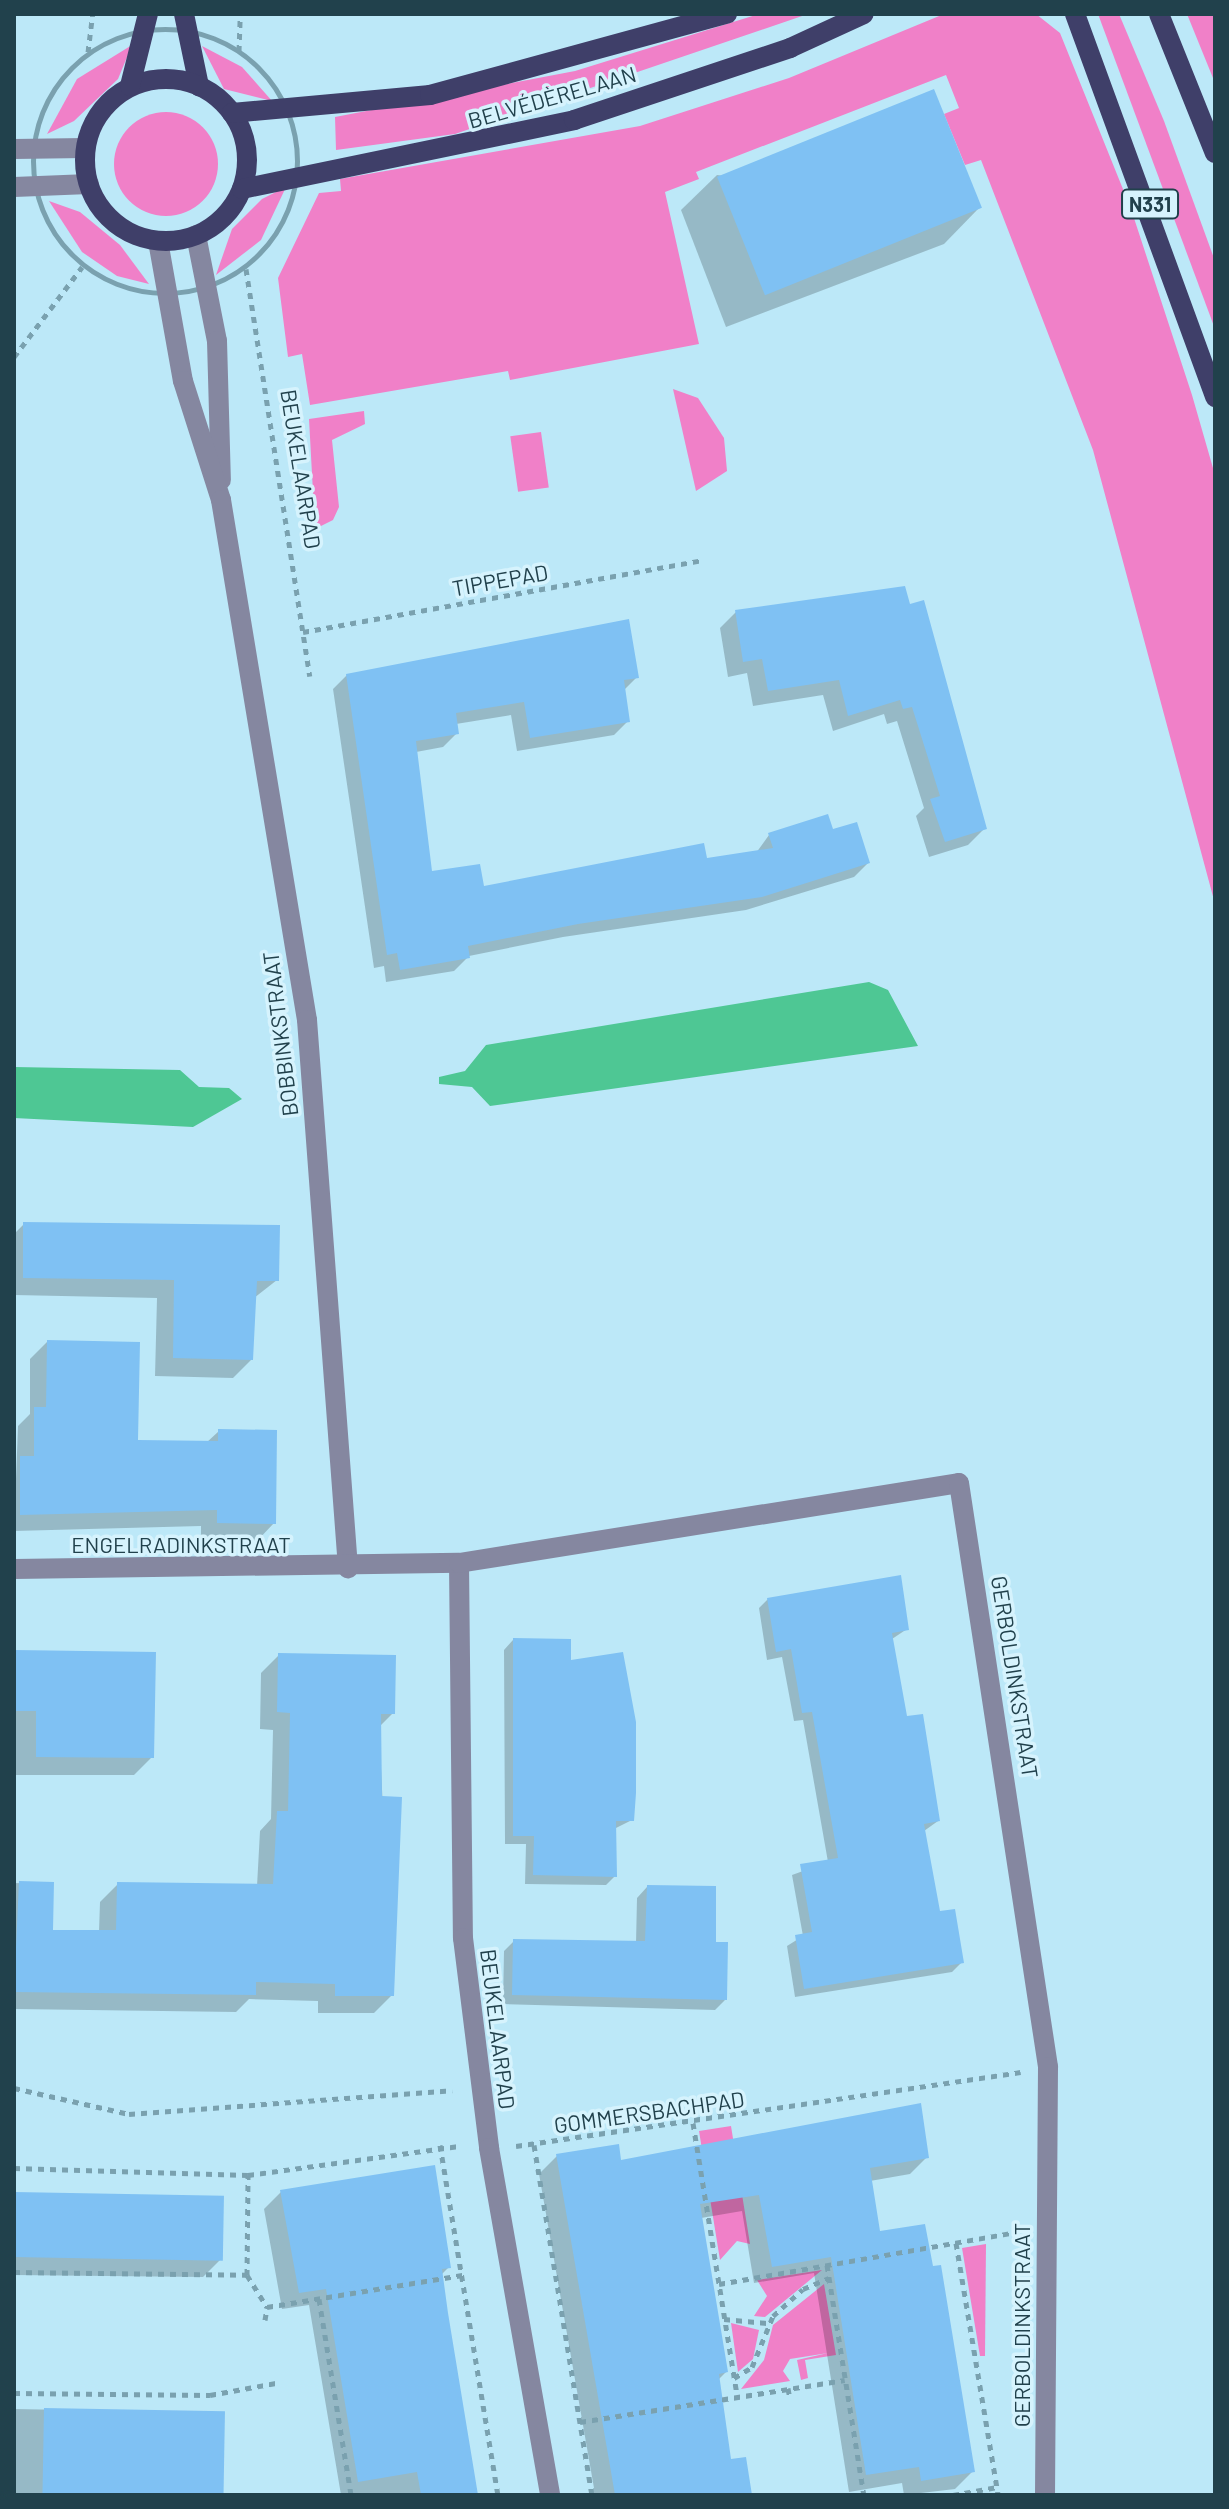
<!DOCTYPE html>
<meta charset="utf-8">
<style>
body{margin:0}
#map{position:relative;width:1229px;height:2509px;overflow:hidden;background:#bce8f8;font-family:Barlow,sans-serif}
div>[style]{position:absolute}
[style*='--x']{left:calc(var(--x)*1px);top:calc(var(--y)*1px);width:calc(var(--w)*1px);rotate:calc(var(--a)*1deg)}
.green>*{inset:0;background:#f080c8;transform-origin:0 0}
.round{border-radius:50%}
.water>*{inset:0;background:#4ec794}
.shadow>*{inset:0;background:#0003;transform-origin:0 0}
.building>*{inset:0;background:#7fc1f3;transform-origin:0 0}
.path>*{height:5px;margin-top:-2.5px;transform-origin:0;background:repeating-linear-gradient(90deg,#7aa1af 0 6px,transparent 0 12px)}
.path>.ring{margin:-2.5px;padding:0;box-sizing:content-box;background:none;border:5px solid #7aa1af;border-radius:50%}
.minor>*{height:20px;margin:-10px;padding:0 10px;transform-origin:10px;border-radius:10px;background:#8587a0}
.major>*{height:20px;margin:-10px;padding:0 10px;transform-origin:10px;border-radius:10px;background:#3f3f69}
.major>.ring{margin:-10px;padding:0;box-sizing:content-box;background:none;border:20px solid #3f3f69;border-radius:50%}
span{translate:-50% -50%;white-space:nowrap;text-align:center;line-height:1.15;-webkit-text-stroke:7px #d6f3fd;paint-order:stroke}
.shield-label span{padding:2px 6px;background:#d6f3fd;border:2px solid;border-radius:6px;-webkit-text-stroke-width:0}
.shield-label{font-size:20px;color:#21414c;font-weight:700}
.street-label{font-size:22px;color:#21414c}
.frame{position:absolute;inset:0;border:16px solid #21414c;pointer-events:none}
</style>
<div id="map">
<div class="green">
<i style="clip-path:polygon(759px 14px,808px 14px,455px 134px,336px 150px,335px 117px,575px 71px)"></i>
<i style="clip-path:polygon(944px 14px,1036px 14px,1060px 33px,1131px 209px,1192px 395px,1215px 475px,1215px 904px,1093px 450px,981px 160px,965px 165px,944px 114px,959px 108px,946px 75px,696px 172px,699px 179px,665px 192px,699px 344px,510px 380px,508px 371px,310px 405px,302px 354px,288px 357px,278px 278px,319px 193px,341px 191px,340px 179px,640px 126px,789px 78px)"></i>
<i style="clip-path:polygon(1098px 14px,1119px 14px,1164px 121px,1215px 261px,1215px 329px)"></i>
<i style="clip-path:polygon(1187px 14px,1215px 14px,1215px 83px)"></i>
<i style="clip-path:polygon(132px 45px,118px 79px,74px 121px,47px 134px,77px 79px)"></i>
<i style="clip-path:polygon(202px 46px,242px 67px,272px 101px,224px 89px)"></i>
<i class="round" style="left:114px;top:112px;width:104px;height:104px"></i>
<i style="clip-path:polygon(286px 187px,261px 240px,216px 275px,232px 229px,262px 199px)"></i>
<i style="clip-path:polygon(49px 201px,80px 212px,120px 245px,149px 284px,117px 276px,82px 252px)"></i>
<i style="clip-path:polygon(673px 389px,698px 398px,724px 438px,727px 471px,696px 491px)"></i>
<i style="clip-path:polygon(364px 411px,365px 424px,332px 440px,339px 507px,333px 520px,315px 529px,309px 419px)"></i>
<i style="left:541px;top:432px;width:56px;height:31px;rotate:82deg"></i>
<i style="clip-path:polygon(731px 2126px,750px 2244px,737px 2241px,720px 2260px,699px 2131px)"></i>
<i style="clip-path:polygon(986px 2244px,985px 2356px,980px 2356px,962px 2248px)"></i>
<i style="clip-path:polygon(822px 2270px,765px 2317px,754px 2316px,767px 2296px,757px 2280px)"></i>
<i style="clip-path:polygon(824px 2284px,836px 2355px,805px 2360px,808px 2378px,801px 2380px,797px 2360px,828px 2353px,790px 2359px,783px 2371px,790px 2381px,741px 2389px,764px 2360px,773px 2325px)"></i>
<i style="clip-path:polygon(731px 2323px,759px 2330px,753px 2359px,738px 2372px)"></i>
</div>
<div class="water">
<i style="clip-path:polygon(869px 982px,888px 990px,918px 1046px,490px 1106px,472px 1087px,439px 1084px,439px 1077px,465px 1071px,486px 1045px)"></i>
<i style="clip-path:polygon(14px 1067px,180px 1070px,199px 1087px,229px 1088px,242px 1099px,193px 1127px,14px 1118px)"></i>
</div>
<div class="shadow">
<i style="clip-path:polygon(717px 175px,979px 208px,944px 244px,726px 327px,681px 210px)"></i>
<i style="clip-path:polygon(903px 588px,984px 829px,968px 845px,929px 857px,916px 816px,924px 808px,897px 721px,887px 724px,884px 714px,833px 731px,823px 695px,753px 706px,747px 673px,728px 677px,720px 628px,736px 612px)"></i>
<i style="clip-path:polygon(347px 675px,637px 677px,623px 691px,628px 721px,614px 735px,517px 751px,511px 715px,456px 724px,457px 733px,443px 747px,416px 752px,430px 873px,482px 888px,706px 861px,756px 853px,769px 835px,831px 832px,868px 863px,854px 877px,746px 910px,563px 937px,469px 956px,454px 971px,386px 982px,384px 966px,374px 968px,333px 689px)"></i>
<i style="clip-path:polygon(24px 1224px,277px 1280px,254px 1298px,251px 1360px,233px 1378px,155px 1376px,157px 1298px,14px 1295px,14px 1234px)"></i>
<i style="clip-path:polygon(47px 1342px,136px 1442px,206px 1443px,219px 1431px,274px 1523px,257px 1541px,201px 1540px,201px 1526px,14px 1531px,18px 1426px,30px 1414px,30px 1359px)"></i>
<i style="clip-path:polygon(768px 1599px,907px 1629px,892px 1639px,906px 1718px,938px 1821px,924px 1831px,938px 1913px,962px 1962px,952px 1972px,795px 1997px,787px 1946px,803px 1936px,792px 1875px,828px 1862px,803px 1720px,794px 1721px,782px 1657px,767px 1660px,759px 1608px)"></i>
<i style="clip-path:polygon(513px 1640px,569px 1662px,632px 1820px,614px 1829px,615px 1876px,606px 1885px,525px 1884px,526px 1844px,505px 1844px,504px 1650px)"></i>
<i style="clip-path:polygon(14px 1652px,152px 1757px,134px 1775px,14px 1775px)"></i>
<i style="clip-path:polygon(279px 1655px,393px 1713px,379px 1727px,392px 1995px,374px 2013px,318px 2013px,318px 2001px,249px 1999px,236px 2012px,14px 2009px,14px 1883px,52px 1884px,51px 1932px,99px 1932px,100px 1902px,118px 1884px,257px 1886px,260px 1831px,271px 1819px,273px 1730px,260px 1729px,261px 1673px)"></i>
<i style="clip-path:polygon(647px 1887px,714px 1944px,725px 2000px,715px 2010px,503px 2004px,504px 1951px,514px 1941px,636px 1943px,637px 1898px)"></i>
<i style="clip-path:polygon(557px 2156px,620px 2162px,927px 2157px,910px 2174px,870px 2181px,879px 2234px,973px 2471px,955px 2489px,904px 2495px,902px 2483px,849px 2492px,814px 2273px,754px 2283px,742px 2211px,701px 2218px,726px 2372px,718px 2380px,729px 2462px,750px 2495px,587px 2495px,594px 2488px,539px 2174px)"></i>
<i style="clip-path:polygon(281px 2192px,449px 2267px,441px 2275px,476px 2495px,341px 2495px,309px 2305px,282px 2309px,264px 2209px)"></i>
<i style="clip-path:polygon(14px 2194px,222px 2258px,203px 2277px,14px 2275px)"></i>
<i style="left:14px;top:2409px;width:209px;height:86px;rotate:1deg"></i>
</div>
<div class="building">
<i style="left:934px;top:89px;width:128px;height:234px;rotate:68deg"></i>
<i style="clip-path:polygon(905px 586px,910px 604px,924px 600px,987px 829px,945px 842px,930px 799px,940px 796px,912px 707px,903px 709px,900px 700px,848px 716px,839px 680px,768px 691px,762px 659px,743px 662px,735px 610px)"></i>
<i style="clip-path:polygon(629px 619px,639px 678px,624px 680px,630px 722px,530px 738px,524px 702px,456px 713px,459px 734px,416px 741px,432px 871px,480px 864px,484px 886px,704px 843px,707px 858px,773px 848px,768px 833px,828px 814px,833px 829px,857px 822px,870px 863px,762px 897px,578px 924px,468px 946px,470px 958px,400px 970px,397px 953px,387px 955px,346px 674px)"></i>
<i style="clip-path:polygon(23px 1222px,280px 1225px,279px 1281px,257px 1281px,253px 1360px,173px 1358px,174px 1280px,23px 1278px)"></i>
<i style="clip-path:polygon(47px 1340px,140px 1342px,138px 1440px,218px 1441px,218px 1429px,277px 1430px,276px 1524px,217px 1523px,217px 1510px,20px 1515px,20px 1456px,34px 1456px,34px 1407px,46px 1407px)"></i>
<i style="clip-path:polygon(901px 1575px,909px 1630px,892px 1633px,907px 1716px,923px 1714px,940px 1821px,924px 1824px,940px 1911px,955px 1909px,964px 1963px,804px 1989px,795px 1935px,812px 1932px,800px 1864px,838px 1858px,812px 1712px,802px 1713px,791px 1649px,776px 1652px,767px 1598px)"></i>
<i style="clip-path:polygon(513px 1638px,571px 1639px,571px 1660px,623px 1652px,636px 1722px,636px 1793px,634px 1821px,616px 1821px,617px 1877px,533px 1875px,534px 1836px,513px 1836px)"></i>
<i style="clip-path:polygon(14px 1650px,156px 1652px,154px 1758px,36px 1757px,36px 1711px,14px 1711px)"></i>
<i style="clip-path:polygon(278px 1653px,396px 1655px,395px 1714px,381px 1714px,382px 1796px,402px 1797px,394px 1996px,335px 1996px,335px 1984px,256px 1982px,256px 1995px,14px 1992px,19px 1881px,54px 1882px,53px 1930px,116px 1930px,117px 1882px,273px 1884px,277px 1811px,288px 1811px,290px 1713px,277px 1712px)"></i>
<i style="clip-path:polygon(647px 1885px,716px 1886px,716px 1942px,728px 1942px,727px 2000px,512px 1995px,513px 1939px,645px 1941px)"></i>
<i style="clip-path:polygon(921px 2103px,929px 2158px,870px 2168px,880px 2231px,925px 2224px,933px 2266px,941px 2265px,975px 2472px,921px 2481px,919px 2467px,866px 2475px,831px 2257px,772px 2267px,759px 2195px,700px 2204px,728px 2372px,719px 2374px,731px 2459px,746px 2457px,752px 2495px,615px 2495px,556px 2154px,619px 2144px,621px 2160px)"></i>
<i style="clip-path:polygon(435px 2165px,451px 2268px,442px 2269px,448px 2313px,478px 2495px,421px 2495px,417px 2472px,358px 2482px,326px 2289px,299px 2293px,280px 2190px)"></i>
<i style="left:14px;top:2192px;width:210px;height:65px;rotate:1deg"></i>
<i style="left:44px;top:2408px;width:181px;height:87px;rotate:1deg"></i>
</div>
<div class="path">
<i class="ring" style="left:33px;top:29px;width:259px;height:259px"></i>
<i style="--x:239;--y:51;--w:37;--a:-88"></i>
<i style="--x:88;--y:52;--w:38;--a:-83"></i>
<i style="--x:246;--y:269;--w:412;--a:81.1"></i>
<i style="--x:14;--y:357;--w:113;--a:-52.9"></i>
<i style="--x:303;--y:632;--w:406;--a:-10.2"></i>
<i style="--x:14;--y:2088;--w:118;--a:12.7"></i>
<i style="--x:129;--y:2114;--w:324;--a:-4.2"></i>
<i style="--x:693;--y:2123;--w:276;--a:80.8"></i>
<i style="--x:440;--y:2145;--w:355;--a:80.6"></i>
<i style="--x:534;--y:2145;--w:355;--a:80.6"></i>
<i style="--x:516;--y:2146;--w:510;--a:-8.34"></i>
<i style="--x:14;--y:2168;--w:234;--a:1.7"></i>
<i style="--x:248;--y:2175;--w:213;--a:-7.8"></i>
<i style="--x:956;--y:2243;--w:255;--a:80.5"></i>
<i style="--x:827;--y:2265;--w:233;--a:80.9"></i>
<i style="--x:14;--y:2272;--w:233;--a:0.7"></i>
<i style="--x:247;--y:2275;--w:38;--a:58"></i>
<i style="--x:247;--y:2275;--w:100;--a:-89.4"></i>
<i style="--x:719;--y:2284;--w:303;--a:-9.9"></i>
<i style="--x:319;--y:2299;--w:199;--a:80.7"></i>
<i style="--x:724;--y:2319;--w:43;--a:5.3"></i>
<i style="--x:265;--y:2320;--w:13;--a:-81"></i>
<i style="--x:267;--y:2307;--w:198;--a:-9.3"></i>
<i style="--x:734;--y:2378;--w:21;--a:-31"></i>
<i style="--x:752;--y:2367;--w:55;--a:-67.6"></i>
<i style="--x:773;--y:2316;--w:40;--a:-42"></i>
<i style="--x:803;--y:2289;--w:28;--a:-23"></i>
<i style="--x:788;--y:2388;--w:11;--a:80"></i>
<i style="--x:14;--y:2393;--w:196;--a:0.6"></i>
<i style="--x:210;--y:2395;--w:67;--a:-10.3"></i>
<i style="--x:580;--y:2422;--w:268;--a:-9"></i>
<i style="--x:953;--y:2495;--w:45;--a:-10.3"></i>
</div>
<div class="minor">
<i style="--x:14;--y:149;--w:71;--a:-0.8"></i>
<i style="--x:14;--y:187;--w:75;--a:-2.3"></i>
<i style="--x:196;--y:235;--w:108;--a:78.8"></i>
<i style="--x:217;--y:341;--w:139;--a:88.4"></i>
<i style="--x:158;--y:241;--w:142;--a:79.9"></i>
<i style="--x:183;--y:381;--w:125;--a:72.3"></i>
<i style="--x:221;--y:500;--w:527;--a:80.61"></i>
<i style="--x:307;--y:1020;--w:550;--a:85.72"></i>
<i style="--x:459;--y:1563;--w:375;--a:89.4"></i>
<i style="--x:463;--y:1938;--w:212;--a:82.9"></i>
<i style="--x:489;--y:2148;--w:352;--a:80"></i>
<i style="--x:14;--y:1569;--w:445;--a:-0.8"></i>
<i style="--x:459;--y:1563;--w:506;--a:-9.09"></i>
<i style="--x:959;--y:1483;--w:591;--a:81.33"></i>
<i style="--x:1048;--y:2067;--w:428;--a:90.4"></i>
</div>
<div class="major">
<i style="--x:184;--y:14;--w:74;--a:78.2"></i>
<i style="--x:1075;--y:14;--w:408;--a:69.9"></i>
<i style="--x:1159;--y:14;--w:150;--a:68.1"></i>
<i class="ring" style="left:85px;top:79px;width:142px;height:142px"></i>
<i style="--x:130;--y:86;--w:74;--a:-76"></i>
<i style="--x:232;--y:113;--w:199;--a:-5.2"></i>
<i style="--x:430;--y:95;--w:308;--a:-15.3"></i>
<i style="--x:242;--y:189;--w:339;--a:-11.7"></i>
<i style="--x:574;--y:120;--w:228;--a:-18.4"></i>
<i style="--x:790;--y:48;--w:81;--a:-24.7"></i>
</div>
<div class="shield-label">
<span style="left:1150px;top:204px">N331</span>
</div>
<div class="street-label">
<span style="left:552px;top:97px;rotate:-16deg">BELVÉDÈRELAAN</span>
<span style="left:301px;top:469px;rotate:81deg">BEUKELAARPAD</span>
<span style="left:500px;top:580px;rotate:-10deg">TIPPEPAD</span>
<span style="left:280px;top:1034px;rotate:-97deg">BOBBINKSTRAAT</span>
<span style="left:181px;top:1545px">ENGELRADINKSTRAAT</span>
<span style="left:1015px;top:1677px;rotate:81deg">GERBOLDINKSTRAAT</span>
<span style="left:498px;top:2029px;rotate:83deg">BEUKELAARPAD</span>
<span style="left:649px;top:2112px;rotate:-8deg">GOMMERSBACHPAD</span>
<span style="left:1022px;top:2325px;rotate:-90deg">GERBOLDINKSTRAAT</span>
</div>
<div class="frame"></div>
</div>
